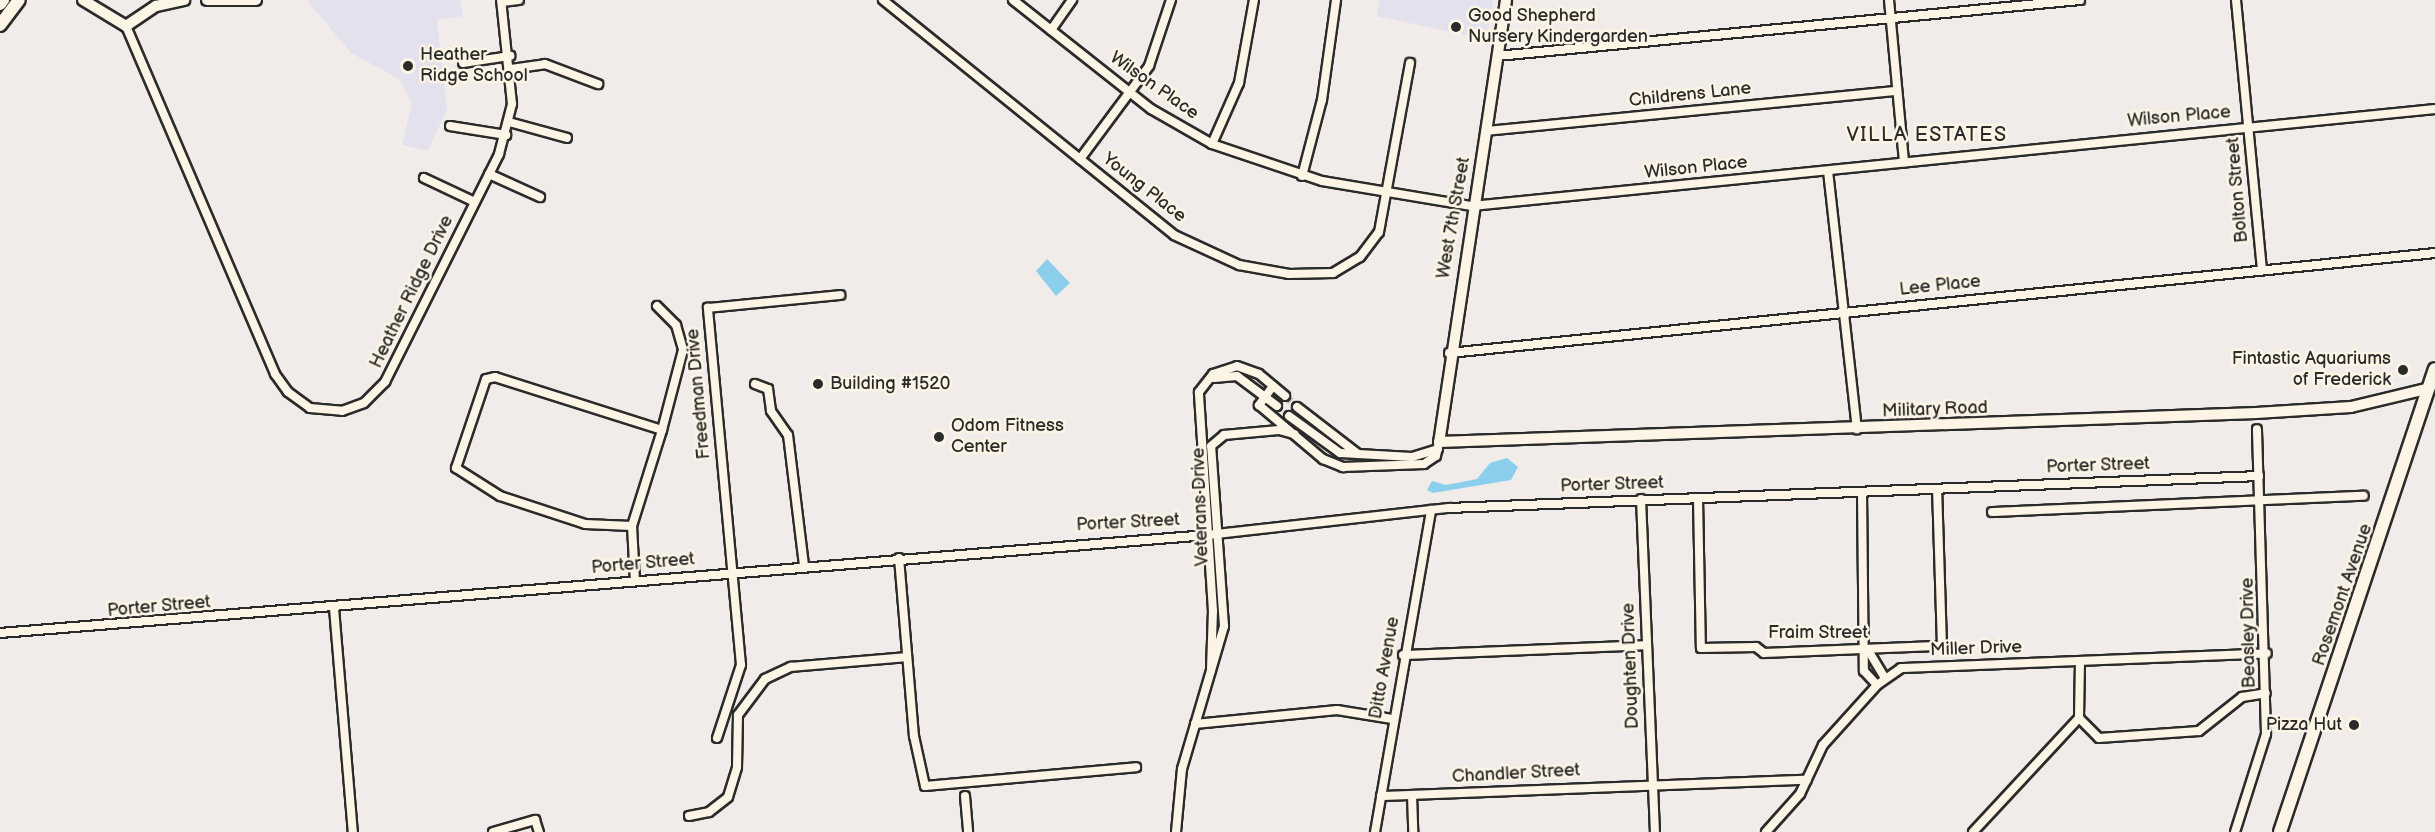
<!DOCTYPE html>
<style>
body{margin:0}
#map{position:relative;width:2435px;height:832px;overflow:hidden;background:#f1ece9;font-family:"Balsamiq Sans",sans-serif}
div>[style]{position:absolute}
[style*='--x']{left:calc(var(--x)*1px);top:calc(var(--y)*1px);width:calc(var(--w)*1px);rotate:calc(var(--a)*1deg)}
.built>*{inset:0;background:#e4e1ee}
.water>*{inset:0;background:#8ccfed}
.minor-tunnel>*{height:8px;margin-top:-4px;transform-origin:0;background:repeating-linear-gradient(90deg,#c9c5c3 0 8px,transparent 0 12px)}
.roads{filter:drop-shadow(2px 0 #2b2b2b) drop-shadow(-2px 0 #2b2b2b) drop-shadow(0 2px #2b2b2b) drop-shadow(0 -2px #2b2b2b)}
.minor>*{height:8px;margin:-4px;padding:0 4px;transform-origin:4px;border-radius:4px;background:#fcf5e5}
.tertiary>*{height:10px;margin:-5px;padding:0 5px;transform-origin:5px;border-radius:5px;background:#fcf5e5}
.secondary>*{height:12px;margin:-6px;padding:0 6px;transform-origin:6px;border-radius:6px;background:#fcf5e5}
.dots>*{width:16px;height:16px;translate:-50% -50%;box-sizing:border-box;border:3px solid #fcf5e5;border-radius:50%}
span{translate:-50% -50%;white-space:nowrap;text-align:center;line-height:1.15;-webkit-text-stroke:5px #fcf5e5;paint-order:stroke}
.poi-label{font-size:18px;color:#2b2b2b}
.left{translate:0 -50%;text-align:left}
.right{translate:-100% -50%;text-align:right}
.street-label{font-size:18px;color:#2b2b2b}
.neighbourhood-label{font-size:20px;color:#2b2b2b;letter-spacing:1.5px}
</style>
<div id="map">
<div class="built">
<i style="clip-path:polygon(307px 0,460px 0,463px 16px,437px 20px,447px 109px,428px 151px,402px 145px,412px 104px,399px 79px,351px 53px)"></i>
<i style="clip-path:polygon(1379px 0,1493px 0,1487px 40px,1377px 16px)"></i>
</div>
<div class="water">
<i style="clip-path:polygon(1047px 259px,1070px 283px,1056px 296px,1036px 271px)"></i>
<i style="clip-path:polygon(1507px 458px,1518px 467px,1511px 480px,1433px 493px,1427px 490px,1432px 481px,1446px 485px,1477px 479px,1490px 463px)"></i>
</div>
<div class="minor-tunnel">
<i style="--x:1285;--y:396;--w:16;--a:43"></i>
</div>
<div class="roads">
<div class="minor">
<i style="--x:883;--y:0;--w:374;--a:38.9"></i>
<i style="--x:1174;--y:235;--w:72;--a:24.8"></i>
<i style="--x:1239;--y:265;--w:51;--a:10.2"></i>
<i style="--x:1289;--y:274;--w:44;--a:-1.3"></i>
<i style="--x:1333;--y:273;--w:31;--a:-31"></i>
<i style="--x:1360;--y:257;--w:31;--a:-53"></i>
<i style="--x:1379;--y:232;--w:172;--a:-79.6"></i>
<i style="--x:1013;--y:0;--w:176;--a:38.3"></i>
<i style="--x:1151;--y:109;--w:70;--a:29.8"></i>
<i style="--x:1212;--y:144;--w:116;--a:18.6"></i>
<i style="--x:1322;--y:181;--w:152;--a:9.5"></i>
<i style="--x:1472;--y:206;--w:968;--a:-5.75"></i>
<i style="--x:1889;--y:0;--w:163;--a:84.7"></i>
<i style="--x:2236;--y:0;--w:271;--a:84.5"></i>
<i style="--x:502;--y:2;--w:17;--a:-7"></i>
<i style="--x:126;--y:26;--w:379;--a:66.8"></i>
<i style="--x:275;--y:374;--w:22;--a:54"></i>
<i style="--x:288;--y:392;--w:27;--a:36"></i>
<i style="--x:310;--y:408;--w:32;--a:5"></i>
<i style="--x:342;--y:411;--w:23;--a:-20"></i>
<i style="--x:364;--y:403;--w:30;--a:-45"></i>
<i style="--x:385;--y:382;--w:255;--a:-63.4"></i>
<i style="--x:499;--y:154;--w:52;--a:-75.4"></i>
<i style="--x:512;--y:104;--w:105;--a:-96"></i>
<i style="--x:1051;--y:30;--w:37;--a:-55"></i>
<i style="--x:1497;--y:56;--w:586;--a:-5.49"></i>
<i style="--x:463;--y:63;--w:48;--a:-8.5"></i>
<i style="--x:511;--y:69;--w:34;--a:-8"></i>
<i style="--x:545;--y:64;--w:57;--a:20.7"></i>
<i style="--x:509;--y:122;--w:60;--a:15.4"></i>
<i style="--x:450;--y:126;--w:57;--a:9.1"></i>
<i style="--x:1486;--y:131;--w:412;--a:-5.6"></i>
<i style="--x:1212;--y:144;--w:67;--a:-66.1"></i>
<i style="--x:1239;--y:83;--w:84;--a:-79.8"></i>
<i style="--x:1080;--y:159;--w:116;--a:-53.4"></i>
<i style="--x:1149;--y:66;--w:70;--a:-71.6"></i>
<i style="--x:1828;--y:171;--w:260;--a:83.6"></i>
<i style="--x:489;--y:174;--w:56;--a:24.3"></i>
<i style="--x:1302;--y:176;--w:79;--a:-75.3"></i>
<i style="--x:1322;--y:100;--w:101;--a:-82"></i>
<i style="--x:424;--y:178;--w:56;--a:25.2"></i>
<i style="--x:657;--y:306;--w:27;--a:45"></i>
<i style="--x:676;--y:325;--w:26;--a:74"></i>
<i style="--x:683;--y:350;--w:83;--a:104.7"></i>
<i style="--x:1449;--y:353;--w:991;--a:-5.79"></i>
<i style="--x:1214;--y:378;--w:23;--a:-5"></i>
<i style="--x:1237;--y:376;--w:50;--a:36.9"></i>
<i style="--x:755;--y:384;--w:14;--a:21"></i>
<i style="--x:768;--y:389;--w:22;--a:82"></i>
<i style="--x:771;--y:411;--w:29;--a:55"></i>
<i style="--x:788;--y:435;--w:132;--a:83"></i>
<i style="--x:1273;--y:386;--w:24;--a:126"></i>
<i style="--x:1259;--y:405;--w:84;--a:40.2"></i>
<i style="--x:1323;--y:459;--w:22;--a:22"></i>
<i style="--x:1343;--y:467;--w:81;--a:-2.1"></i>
<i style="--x:1424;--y:464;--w:14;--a:-34"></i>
<i style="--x:1436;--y:456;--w:14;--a:-78"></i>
<i style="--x:1297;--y:407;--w:77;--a:37.6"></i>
<i style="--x:1289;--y:416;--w:63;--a:36"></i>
<i style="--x:1340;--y:453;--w:72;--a:3.2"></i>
<i style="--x:1412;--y:457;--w:27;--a:-17"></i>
<i style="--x:1862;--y:492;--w:179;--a:89.4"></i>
<i style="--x:1864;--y:671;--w:19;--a:47"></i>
<i style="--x:1698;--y:498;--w:150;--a:88.9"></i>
<i style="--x:1701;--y:648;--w:55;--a:-1"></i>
<i style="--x:1756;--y:647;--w:10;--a:37"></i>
<i style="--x:1764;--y:653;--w:178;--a:-2.3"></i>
<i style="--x:1942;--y:646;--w:157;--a:-91.8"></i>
<i style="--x:1641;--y:499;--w:333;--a:87.6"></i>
<i style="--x:1992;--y:512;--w:372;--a:-2.5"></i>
<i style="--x:632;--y:526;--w:101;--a:-72.6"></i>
<i style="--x:662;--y:430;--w:175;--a:-162.4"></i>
<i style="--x:495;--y:377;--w:9;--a:167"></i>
<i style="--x:486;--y:379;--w:94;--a:108.6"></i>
<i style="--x:456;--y:468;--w:52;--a:32.5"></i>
<i style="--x:500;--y:496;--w:89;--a:18.2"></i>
<i style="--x:585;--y:524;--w:47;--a:2.4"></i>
<i style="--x:632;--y:526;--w:55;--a:86.9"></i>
<i style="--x:899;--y:558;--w:179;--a:85.2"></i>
<i style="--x:914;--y:736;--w:51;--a:77.6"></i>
<i style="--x:925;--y:786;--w:212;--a:-5.1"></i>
<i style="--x:334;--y:608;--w:225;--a:85.2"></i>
<i style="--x:0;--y:633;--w:1211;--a:-4.64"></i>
<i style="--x:1207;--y:535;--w:244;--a:-6.4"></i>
<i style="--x:1449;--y:508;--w:811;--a:-2.26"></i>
<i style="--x:1868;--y:650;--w:33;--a:59"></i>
<i style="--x:1403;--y:655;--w:244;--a:-2.3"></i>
<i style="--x:1211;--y:670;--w:59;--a:-88.1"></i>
<i style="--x:1213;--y:611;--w:219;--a:-93.7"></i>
<i style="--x:1199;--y:392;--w:23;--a:-52"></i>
<i style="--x:1213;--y:374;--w:25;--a:-18"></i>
<i style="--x:1237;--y:366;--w:23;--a:20"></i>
<i style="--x:1259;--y:374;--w:34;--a:40"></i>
<i style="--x:2079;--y:718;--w:28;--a:45"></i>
<i style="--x:2099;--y:738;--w:100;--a:-4"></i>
<i style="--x:2199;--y:731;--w:55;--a:-38.3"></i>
<i style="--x:2242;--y:697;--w:24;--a:-9"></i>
<i style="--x:1195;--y:724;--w:143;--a:-5.6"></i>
<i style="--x:1337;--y:710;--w:56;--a:9.3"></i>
<i style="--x:717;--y:738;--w:77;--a:-71.8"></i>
<i style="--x:741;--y:665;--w:359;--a:-95.3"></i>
<i style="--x:708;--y:308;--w:133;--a:-5.6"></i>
<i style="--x:1412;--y:795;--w:37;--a:88"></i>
<i style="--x:965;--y:796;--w:36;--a:85"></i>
<i style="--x:1381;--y:796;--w:426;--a:-2.2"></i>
<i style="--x:689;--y:816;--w:20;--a:-11"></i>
<i style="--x:709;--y:812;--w:24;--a:-38"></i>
<i style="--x:728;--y:797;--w:31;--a:-73"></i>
<i style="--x:737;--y:767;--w:52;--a:-88.9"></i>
<i style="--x:738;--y:715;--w:45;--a:-53.1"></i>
<i style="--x:765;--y:679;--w:29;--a:-25"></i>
<i style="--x:791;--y:667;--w:116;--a:-4.9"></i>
<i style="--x:493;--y:832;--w:44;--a:-15.9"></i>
<i style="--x:535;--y:820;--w:13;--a:72"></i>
<i style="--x:1176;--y:832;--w:63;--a:-84.6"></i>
<i style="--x:1182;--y:769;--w:149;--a:-73.6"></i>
<i style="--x:1224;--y:626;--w:180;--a:-94.1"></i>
<i style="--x:1211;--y:446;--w:17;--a:-40"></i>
<i style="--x:1224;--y:435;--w:55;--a:-5.2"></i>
<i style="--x:1279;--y:430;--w:16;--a:15"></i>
<i style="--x:1375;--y:832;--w:327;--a:-80.1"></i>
<i style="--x:1766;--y:832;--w:51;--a:-48.2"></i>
<i style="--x:1800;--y:794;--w:54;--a:-64.9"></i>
<i style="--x:1823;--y:745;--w:81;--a:-48"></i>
<i style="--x:1877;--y:685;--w:29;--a:-35"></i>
<i style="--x:1901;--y:668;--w:366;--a:-2.3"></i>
<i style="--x:1973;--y:832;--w:156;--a:-47.1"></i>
<i style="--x:2079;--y:718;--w:57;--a:-89"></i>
<i style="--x:2235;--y:832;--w:103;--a:-72.4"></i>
<i style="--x:2266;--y:734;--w:305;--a:-91.7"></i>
</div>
<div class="tertiary">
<i style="--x:83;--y:0;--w:50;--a:31.2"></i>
<i style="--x:207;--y:0;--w:49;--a:0"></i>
<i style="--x:1506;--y:0;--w:447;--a:98.6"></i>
<i style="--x:1439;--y:442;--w:818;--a:-2.03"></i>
<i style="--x:2256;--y:413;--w:95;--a:-3.6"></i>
<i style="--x:2351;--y:407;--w:81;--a:-13.5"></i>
<i style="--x:126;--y:26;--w:36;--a:-34"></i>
<i style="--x:156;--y:6;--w:29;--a:-12"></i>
</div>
<div class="secondary">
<i style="--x:0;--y:4;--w:5;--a:-53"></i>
<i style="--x:0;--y:25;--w:31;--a:-53"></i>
<i style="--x:2280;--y:832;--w:488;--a:-71.5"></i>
</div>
</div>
<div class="dots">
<i style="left:1456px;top:27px;background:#2b2b2b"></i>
<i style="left:408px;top:66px;background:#2b2b2b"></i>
<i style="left:2403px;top:370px;background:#2b2b2b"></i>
<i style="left:818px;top:384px;background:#2b2b2b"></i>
<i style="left:939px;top:437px;background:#2b2b2b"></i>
<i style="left:2354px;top:725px;background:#2b2b2b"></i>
</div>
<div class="poi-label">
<span class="left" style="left:1468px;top:27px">Good Shepherd<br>Nursery Kindergarden</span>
<span class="left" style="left:420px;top:66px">Heather<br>Ridge School</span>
<span class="right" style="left:2391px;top:370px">Fintastic Aquariums<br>of Frederick</span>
<span class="left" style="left:830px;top:384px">Building #1520</span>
<span class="left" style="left:951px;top:437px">Odom Fitness<br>Center</span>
<span class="right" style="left:2342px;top:725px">Pizza Hut</span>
</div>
<div class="street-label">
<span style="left:1154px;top:86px;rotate:35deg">Wilson Place</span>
<span style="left:1690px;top:95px;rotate:-6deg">Childrens Lane</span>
<span style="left:2179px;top:117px;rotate:-5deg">Wilson Place</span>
<span style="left:1696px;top:168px;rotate:-6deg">Wilson Place</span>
<span style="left:1144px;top:188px;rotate:38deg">Young Place</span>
<span style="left:2238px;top:190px;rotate:-95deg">Bolton Street</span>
<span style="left:1454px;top:218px;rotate:-80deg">West 7th Street</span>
<span style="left:1940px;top:286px;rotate:-6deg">Lee Place</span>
<span style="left:412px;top:292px;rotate:-64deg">Heather Ridge Drive</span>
<span style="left:699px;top:394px;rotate:-95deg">Freedman Drive</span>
<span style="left:1935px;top:410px;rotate:-2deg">Military Road</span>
<span style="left:2098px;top:466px;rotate:-2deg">Porter Street</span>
<span style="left:1612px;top:485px;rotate:-2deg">Porter Street</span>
<span style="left:1201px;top:507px;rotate:-92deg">Veterans Drive</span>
<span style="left:1128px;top:523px;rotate:-3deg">Porter Street</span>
<span style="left:643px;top:564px;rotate:-5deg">Porter Street</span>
<span style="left:2343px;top:595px;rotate:-71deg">Rosemont Avenue</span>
<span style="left:159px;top:607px;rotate:-5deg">Porter Street</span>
<span style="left:1818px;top:633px">Fraim Street</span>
<span style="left:2249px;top:633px;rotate:-91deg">Beasley Drive</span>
<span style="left:1976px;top:649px;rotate:-2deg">Miller Drive</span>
<span style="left:1631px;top:666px;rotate:-92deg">Doughten Drive</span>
<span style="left:1385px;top:668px;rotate:-80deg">Ditto Avenue</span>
<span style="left:1516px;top:774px;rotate:-3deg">Chandler Street</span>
</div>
<div class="neighbourhood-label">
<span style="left:1927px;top:135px">VILLA ESTATES</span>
</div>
</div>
